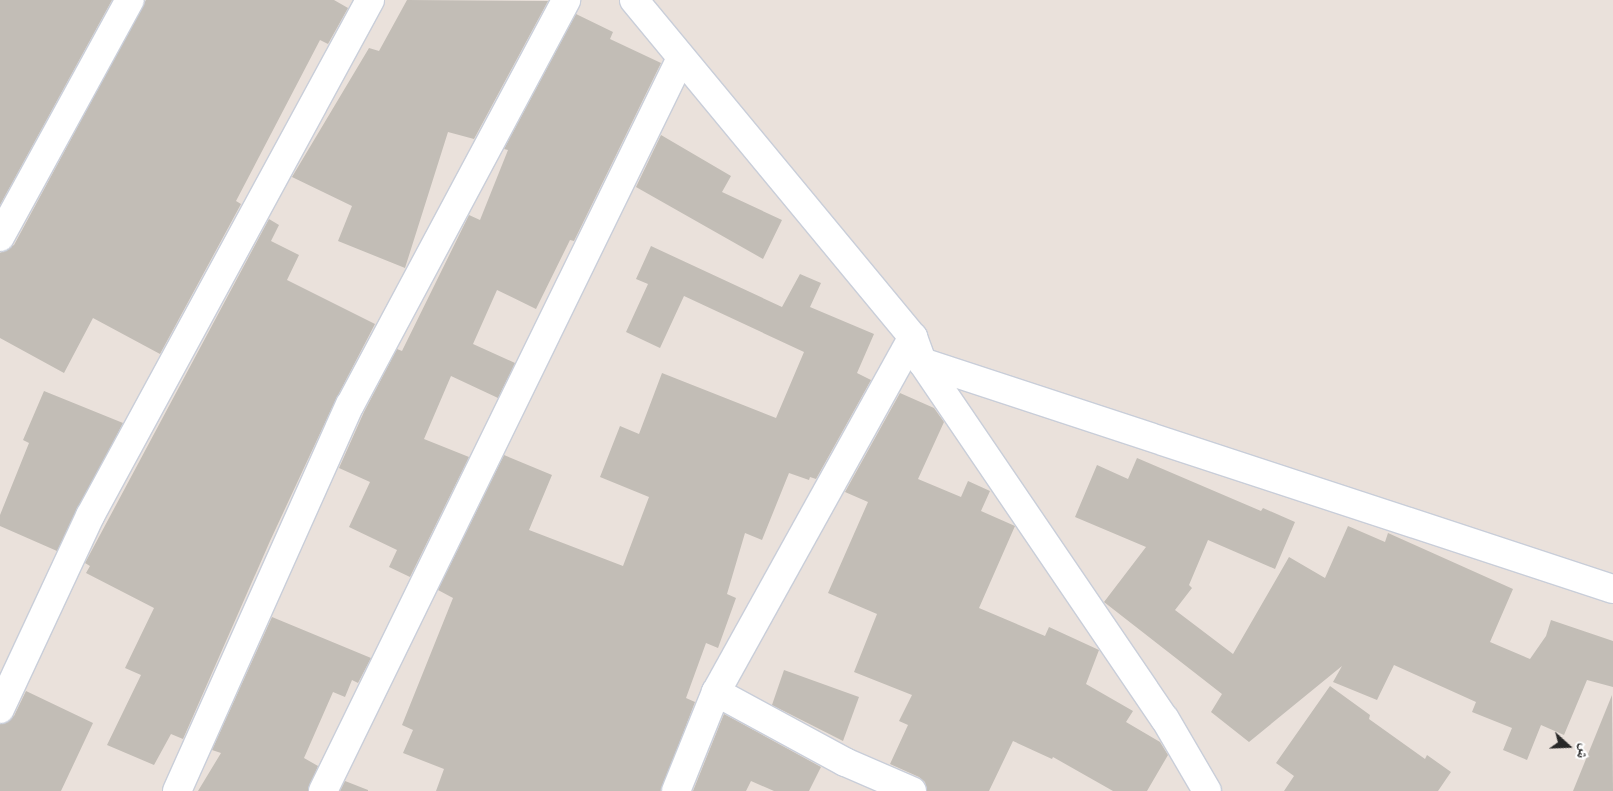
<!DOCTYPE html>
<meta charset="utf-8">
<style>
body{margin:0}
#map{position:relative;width:1613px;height:791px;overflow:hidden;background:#eae1db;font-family:Overpass,"Noto Naskh Arabic",sans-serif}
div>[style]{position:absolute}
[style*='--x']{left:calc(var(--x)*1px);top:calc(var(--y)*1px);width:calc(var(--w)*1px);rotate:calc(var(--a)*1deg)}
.building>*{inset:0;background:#c2bdb6}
.roads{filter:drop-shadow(1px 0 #c9ced9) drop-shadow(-1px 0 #c9ced9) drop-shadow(0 1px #c9ced9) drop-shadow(0 -1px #c9ced9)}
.street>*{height:28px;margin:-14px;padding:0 14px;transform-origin:14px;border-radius:14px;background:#fff}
span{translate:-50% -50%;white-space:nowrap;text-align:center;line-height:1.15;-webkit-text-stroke:4.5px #fff;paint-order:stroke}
.north{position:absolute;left:1543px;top:721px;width:50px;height:50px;-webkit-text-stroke:4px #fff;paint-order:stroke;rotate:110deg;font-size:14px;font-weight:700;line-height:20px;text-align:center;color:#282828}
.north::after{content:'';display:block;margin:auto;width:18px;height:22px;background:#282828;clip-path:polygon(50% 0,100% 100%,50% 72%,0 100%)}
</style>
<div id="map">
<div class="building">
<i style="clip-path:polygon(0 0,112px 0,0 205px)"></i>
<i style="clip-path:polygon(146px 0,334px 0,348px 8px,328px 44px,320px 40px,236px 201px,241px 204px,160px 354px,93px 318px,64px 373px,0 338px,0 253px,14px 245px)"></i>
<i style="clip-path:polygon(407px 0,548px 1px,474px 139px,448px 132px,405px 268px,338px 241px,352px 206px,292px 177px,369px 48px,379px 51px)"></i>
<i style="clip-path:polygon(576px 14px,613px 32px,610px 39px,661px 63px,574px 241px,570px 240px,536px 309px,497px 290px,473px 344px,515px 363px,498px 398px,451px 376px,424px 439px,469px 457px,410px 577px,389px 567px,397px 550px,349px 527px,370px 482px,339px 468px,364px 412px,397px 349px,402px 351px,469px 215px,480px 220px,508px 150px,504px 149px)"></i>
<i style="clip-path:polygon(661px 135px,731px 176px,722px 192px,782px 220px,763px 259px,636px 187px)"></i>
<i style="clip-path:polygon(269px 219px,279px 225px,271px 241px,299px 255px,287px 280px,375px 324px,336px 399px,270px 541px,183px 739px,171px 734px,154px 765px,107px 745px,141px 675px,125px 668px,154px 608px,86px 573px,90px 566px,85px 563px)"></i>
<i style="clip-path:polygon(651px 246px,782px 307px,800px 274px,821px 283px,810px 307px,874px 334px,857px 373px,871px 380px,816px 479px,810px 477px,809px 480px,789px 473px,762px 540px,745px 533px,727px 594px,736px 598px,718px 648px,706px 643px,686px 698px,695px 702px,661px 791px,436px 791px,444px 769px,403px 753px,413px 730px,402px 725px,453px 598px,438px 590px,504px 455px,552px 475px,529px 530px,623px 566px,649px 497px,600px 477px,620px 426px,639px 434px,662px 373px,776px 418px,804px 352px,684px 296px,660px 348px,626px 332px,648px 284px,636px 279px)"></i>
<i style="clip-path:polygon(44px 391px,123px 423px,57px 551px,0 526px,0 515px,29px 443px,23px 440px)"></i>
<i style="clip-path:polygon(900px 393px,934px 408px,944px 422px,918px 479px,961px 497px,968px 481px,990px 491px,981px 511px,1015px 526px,979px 608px,1045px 636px,1049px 627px,1099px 650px,1086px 684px,1133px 711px,1126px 722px,1160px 742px,1168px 755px,1147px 791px,1113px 791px,1053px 757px,1052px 759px,1013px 741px,989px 791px,927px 791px,925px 782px,919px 777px,890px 764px,908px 725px,899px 721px,912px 695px,854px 672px,877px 614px,828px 593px,868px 502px,845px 492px)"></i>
<i style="clip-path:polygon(1137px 458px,1261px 511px,1263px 508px,1295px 522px,1275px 569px,1208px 540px,1189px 585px,1192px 588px,1175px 610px,1233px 654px,1289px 557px,1325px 578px,1348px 526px,1385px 542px,1388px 533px,1513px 589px,1490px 642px,1530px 659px,1546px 636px,1551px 620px,1613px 641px,1613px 687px,1587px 680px,1564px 735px,1541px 725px,1527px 760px,1503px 750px,1512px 728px,1472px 712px,1476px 702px,1394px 665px,1377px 700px,1333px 682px,1342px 666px,1249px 742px,1211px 712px,1222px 694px,1104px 602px,1146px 547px,1075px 517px,1097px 465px,1128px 479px)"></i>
<i style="clip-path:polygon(272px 617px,371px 658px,358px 683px,352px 680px,345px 697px,333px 692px,304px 758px,318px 766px,308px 791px,198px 791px,221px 753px,212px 750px)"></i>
<i style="clip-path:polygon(784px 670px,859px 697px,843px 741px,772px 705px)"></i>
<i style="clip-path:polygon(1330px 686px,1370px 715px,1369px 719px,1425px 759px,1427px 755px,1451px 772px,1438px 791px,1284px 791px,1294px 776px,1276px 763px)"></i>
<i style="clip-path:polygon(26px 691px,93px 723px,61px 791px,0 791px,0 724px,14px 716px)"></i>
<i style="clip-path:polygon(1612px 695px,1613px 791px,1573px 791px)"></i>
<i style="clip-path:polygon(724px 714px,821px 767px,809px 791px,774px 791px,751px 781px,746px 791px,693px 791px)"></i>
<i style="clip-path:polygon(345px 781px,368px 790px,368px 791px,340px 791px)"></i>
</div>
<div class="roads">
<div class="street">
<i style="--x:634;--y:0;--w:438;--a:50.4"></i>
<i style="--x:913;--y:337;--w:27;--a:70"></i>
<i style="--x:922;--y:362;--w:727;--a:18.19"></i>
<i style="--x:0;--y:237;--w:270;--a:-61.3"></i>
<i style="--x:922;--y:362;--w:432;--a:55.8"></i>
<i style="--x:1165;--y:719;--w:83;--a:59.7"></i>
<i style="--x:716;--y:692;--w:147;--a:28.5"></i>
<i style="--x:845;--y:762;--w:73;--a:23.4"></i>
<i style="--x:0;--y:709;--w:213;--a:-65"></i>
<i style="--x:90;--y:516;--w:587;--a:-61.51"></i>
<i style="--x:177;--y:791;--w:423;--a:-65.9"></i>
<i style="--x:350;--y:405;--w:459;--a:-61.9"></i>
<i style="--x:323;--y:791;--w:816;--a:-63.97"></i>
<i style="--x:676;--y:791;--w:107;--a:-68"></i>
<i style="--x:716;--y:692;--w:406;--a:-61"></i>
</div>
</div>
<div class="north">ش</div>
</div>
